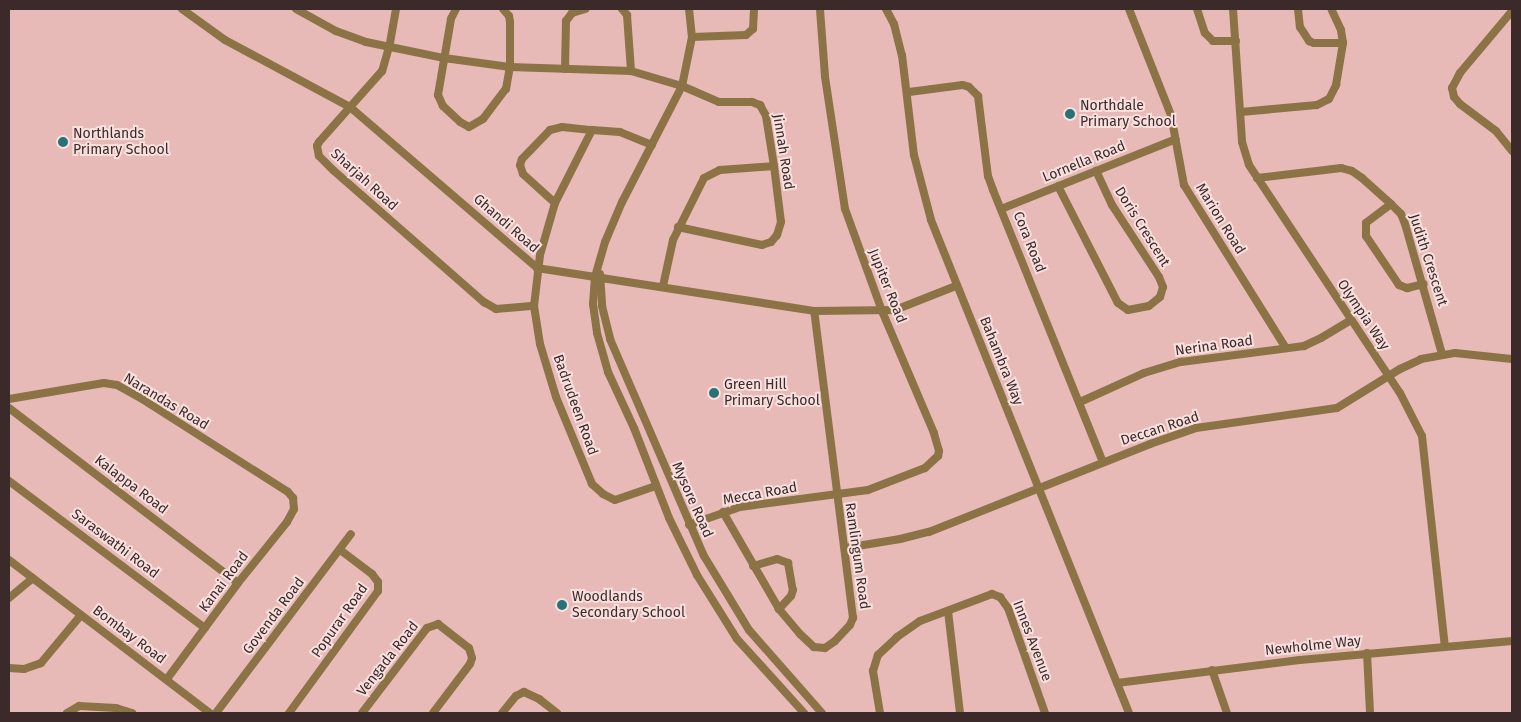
<!DOCTYPE html>
<style>
body{margin:0}
#map{position:relative;width:1521px;height:722px;overflow:hidden;background:#e7b9b7;font-family:"Fira Sans",sans-serif}
div>[style]{position:absolute}
[style*='--x']{left:calc(var(--x)*1px);top:calc(var(--y)*1px);width:calc(var(--w)*1px);rotate:calc(var(--a)*1deg)}
.minor>*{height:8px;margin:-4px;padding:0 4px;transform-origin:4px;border-radius:4px;background:#8c7346}
.dots>*{width:14px;height:14px;translate:-50% -50%;box-sizing:border-box;border:2px solid #f8e0df;border-radius:50%}
span{translate:-50% -50%;white-space:nowrap;text-align:center;line-height:1.15;-webkit-text-stroke:4px #f8e0df;paint-order:stroke}
.poi-label{font-size:14px;color:#3b2a29}
.left{translate:0 -50%;text-align:left}
.street-label{font-size:14px;color:#3b2a29}
.frame{position:absolute;inset:0;border:10px solid #3b2a29;pointer-events:none}
</style>
<div id="map">
<div class="minor">
<i style="--x:182;--y:9;--w:53;--a:35.8"></i>
<i style="--x:225;--y:40;--w:142;--a:28.2"></i>
<i style="--x:350;--y:107;--w:247;--a:40.7"></i>
<i style="--x:537;--y:268;--w:280;--a:8.8"></i>
<i style="--x:814;--y:311;--w:81;--a:-0.7"></i>
<i style="--x:895;--y:310;--w:66;--a:-21.5"></i>
<i style="--x:296;--y:9;--w:46;--a:28.8"></i>
<i style="--x:336;--y:31;--w:32;--a:20"></i>
<i style="--x:366;--y:42;--w:80;--a:11.6"></i>
<i style="--x:444;--y:58;--w:67;--a:7.8"></i>
<i style="--x:510;--y:67;--w:121;--a:1.9"></i>
<i style="--x:631;--y:71;--w:53;--a:16.4"></i>
<i style="--x:682;--y:86;--w:40;--a:23.4"></i>
<i style="--x:719;--y:102;--w:33;--a:0"></i>
<i style="--x:752;--y:102;--w:9;--a:21"></i>
<i style="--x:760;--y:105;--w:13;--a:61"></i>
<i style="--x:766;--y:116;--w:51;--a:80.9"></i>
<i style="--x:774;--y:166;--w:56;--a:82.9"></i>
<i style="--x:781;--y:222;--w:14;--a:107"></i>
<i style="--x:777;--y:235;--w:9;--a:131"></i>
<i style="--x:771;--y:242;--w:9;--a:162"></i>
<i style="--x:762;--y:245;--w:86;--a:-167.9"></i>
<i style="--x:396;--y:9;--w:39;--a:100"></i>
<i style="--x:389;--y:47;--w:25;--a:106"></i>
<i style="--x:382;--y:71;--w:95;--a:131.6"></i>
<i style="--x:319;--y:142;--w:4;--a:117"></i>
<i style="--x:317;--y:146;--w:10;--a:79"></i>
<i style="--x:319;--y:156;--w:20;--a:45"></i>
<i style="--x:333;--y:170;--w:201;--a:41.2"></i>
<i style="--x:484;--y:302;--w:14;--a:30"></i>
<i style="--x:496;--y:309;--w:38;--a:-5"></i>
<i style="--x:456;--y:9;--w:11;--a:117"></i>
<i style="--x:451;--y:19;--w:77;--a:99.7"></i>
<i style="--x:438;--y:95;--w:12;--a:66"></i>
<i style="--x:443;--y:106;--w:23;--a:43"></i>
<i style="--x:460;--y:122;--w:10;--a:29"></i>
<i style="--x:469;--y:127;--w:16;--a:-30"></i>
<i style="--x:483;--y:119;--w:38;--a:-53"></i>
<i style="--x:506;--y:89;--w:22;--a:-80"></i>
<i style="--x:510;--y:67;--w:45;--a:-90"></i>
<i style="--x:510;--y:22;--w:6;--a:-99"></i>
<i style="--x:509;--y:16;--w:9;--a:-131"></i>
<i style="--x:622;--y:9;--w:8;--a:50"></i>
<i style="--x:627;--y:15;--w:56;--a:85.9"></i>
<i style="--x:689;--y:9;--w:28;--a:84"></i>
<i style="--x:692;--y:37;--w:50;--a:101.5"></i>
<i style="--x:682;--y:86;--w:131;--a:117.3"></i>
<i style="--x:622;--y:202;--w:43;--a:113"></i>
<i style="--x:605;--y:242;--w:35;--a:106"></i>
<i style="--x:595;--y:276;--w:28;--a:94"></i>
<i style="--x:593;--y:304;--w:29;--a:82"></i>
<i style="--x:597;--y:333;--w:41;--a:74.2"></i>
<i style="--x:608;--y:372;--w:62;--a:65.1"></i>
<i style="--x:634;--y:428;--w:97;--a:68.7"></i>
<i style="--x:669;--y:518;--w:64;--a:63.8"></i>
<i style="--x:697;--y:575;--w:75;--a:58"></i>
<i style="--x:737;--y:639;--w:100;--a:47.8"></i>
<i style="--x:886;--y:9;--w:17;--a:62"></i>
<i style="--x:894;--y:24;--w:32;--a:76"></i>
<i style="--x:902;--y:55;--w:101;--a:83.2"></i>
<i style="--x:914;--y:155;--w:67;--a:75.3"></i>
<i style="--x:931;--y:220;--w:531;--a:68.12"></i>
<i style="--x:1129;--y:9;--w:114;--a:68.4"></i>
<i style="--x:1171;--y:115;--w:71;--a:79.5"></i>
<i style="--x:1184;--y:185;--w:192;--a:58"></i>
<i style="--x:1197;--y:9;--w:25;--a:72"></i>
<i style="--x:1205;--y:33;--w:11;--a:45"></i>
<i style="--x:1213;--y:41;--w:23;--a:0"></i>
<i style="--x:1233;--y:9;--w:133;--a:86.1"></i>
<i style="--x:1242;--y:142;--w:24;--a:73"></i>
<i style="--x:1249;--y:165;--w:273;--a:56.5"></i>
<i style="--x:1400;--y:393;--w:48;--a:62.9"></i>
<i style="--x:1422;--y:436;--w:212;--a:83.8"></i>
<i style="--x:1298;--y:9;--w:18;--a:84"></i>
<i style="--x:1300;--y:27;--w:17;--a:57"></i>
<i style="--x:1309;--y:41;--w:5;--a:22"></i>
<i style="--x:1314;--y:43;--w:29;--a:0"></i>
<i style="--x:1512;--y:11;--w:81;--a:130"></i>
<i style="--x:1460;--y:73;--w:17;--a:118"></i>
<i style="--x:1452;--y:88;--w:9;--a:77"></i>
<i style="--x:1454;--y:97;--w:9;--a:49"></i>
<i style="--x:1460;--y:104;--w:45;--a:36.9"></i>
<i style="--x:1496;--y:131;--w:26;--a:51"></i>
<i style="--x:692;--y:37;--w:54;--a:-2.1"></i>
<i style="--x:746;--y:35;--w:9;--a:-41"></i>
<i style="--x:753;--y:29;--w:20;--a:-87"></i>
<i style="--x:565;--y:69;--w:48;--a:-88.8"></i>
<i style="--x:566;--y:21;--w:10;--a:-53"></i>
<i style="--x:572;--y:13;--w:14;--a:-17"></i>
<i style="--x:909;--y:92;--w:54;--a:-7.4"></i>
<i style="--x:963;--y:85;--w:6;--a:18"></i>
<i style="--x:969;--y:87;--w:13;--a:45"></i>
<i style="--x:978;--y:96;--w:81;--a:82.9"></i>
<i style="--x:988;--y:176;--w:15;--a:70"></i>
<i style="--x:993;--y:190;--w:293;--a:68"></i>
<i style="--x:1241;--y:112;--w:76;--a:-5.3"></i>
<i style="--x:1317;--y:105;--w:13;--a:-27"></i>
<i style="--x:1329;--y:99;--w:16;--a:-63"></i>
<i style="--x:1336;--y:85;--w:43;--a:-80.5"></i>
<i style="--x:1343;--y:43;--w:13;--a:-99"></i>
<i style="--x:1341;--y:30;--w:23;--a:-115"></i>
<i style="--x:652;--y:145;--w:35;--a:-158"></i>
<i style="--x:620;--y:132;--w:28;--a:-176"></i>
<i style="--x:592;--y:130;--w:82;--a:116.9"></i>
<i style="--x:555;--y:203;--w:54;--a:106.1"></i>
<i style="--x:540;--y:255;--w:51;--a:96.7"></i>
<i style="--x:534;--y:306;--w:38;--a:81"></i>
<i style="--x:540;--y:344;--w:55;--a:73.2"></i>
<i style="--x:556;--y:397;--w:94;--a:67.5"></i>
<i style="--x:592;--y:484;--w:15;--a:42"></i>
<i style="--x:603;--y:494;--w:13;--a:27"></i>
<i style="--x:615;--y:500;--w:43;--a:-18.9"></i>
<i style="--x:1257;--y:178;--w:85;--a:-6.8"></i>
<i style="--x:1341;--y:168;--w:11;--a:15"></i>
<i style="--x:1352;--y:171;--w:12;--a:35"></i>
<i style="--x:1362;--y:178;--w:39;--a:42"></i>
<i style="--x:1391;--y:204;--w:14;--a:45"></i>
<i style="--x:1401;--y:214;--w:11;--a:68"></i>
<i style="--x:1405;--y:224;--w:135;--a:74.1"></i>
<i style="--x:1058;--y:186;--w:131;--a:62.9"></i>
<i style="--x:1118;--y:303;--w:12;--a:35"></i>
<i style="--x:1128;--y:310;--w:21;--a:-11"></i>
<i style="--x:1149;--y:306;--w:14;--a:-39"></i>
<i style="--x:1160;--y:297;--w:10;--a:-73"></i>
<i style="--x:1163;--y:287;--w:11;--a:-112"></i>
<i style="--x:1159;--y:277;--w:86;--a:-123.1"></i>
<i style="--x:1112;--y:205;--w:38;--a:-115"></i>
<i style="--x:555;--y:203;--w:43;--a:-137.8"></i>
<i style="--x:523;--y:174;--w:9;--a:-108"></i>
<i style="--x:520;--y:165;--w:6;--a:-72"></i>
<i style="--x:522;--y:159;--w:40;--a:-46"></i>
<i style="--x:550;--y:130;--w:12;--a:-14"></i>
<i style="--x:562;--y:127;--w:30;--a:6"></i>
<i style="--x:1391;--y:204;--w:31;--a:143"></i>
<i style="--x:1366;--y:223;--w:13;--a:90"></i>
<i style="--x:1366;--y:236;--w:59;--a:56"></i>
<i style="--x:1399;--y:285;--w:9;--a:21"></i>
<i style="--x:1407;--y:288;--w:17;--a:-13"></i>
<i style="--x:1001;--y:209;--w:188;--a:-21.8"></i>
<i style="--x:600;--y:274;--w:32;--a:86"></i>
<i style="--x:602;--y:306;--w:34;--a:76"></i>
<i style="--x:610;--y:339;--w:236;--a:66.6"></i>
<i style="--x:704;--y:556;--w:87;--a:58.7"></i>
<i style="--x:749;--y:630;--w:111;--a:48.7"></i>
<i style="--x:663;--y:286;--w:47;--a:-77.7"></i>
<i style="--x:673;--y:240;--w:69;--a:-63.4"></i>
<i style="--x:704;--y:178;--w:18;--a:-27"></i>
<i style="--x:720;--y:170;--w:54;--a:-4.2"></i>
<i style="--x:9;--y:399;--w:96;--a:-9.6"></i>
<i style="--x:104;--y:383;--w:13;--a:9"></i>
<i style="--x:117;--y:385;--w:29;--a:29"></i>
<i style="--x:142;--y:399;--w:173;--a:32.5"></i>
<i style="--x:288;--y:492;--w:8;--a:50"></i>
<i style="--x:293;--y:498;--w:11;--a:85"></i>
<i style="--x:294;--y:509;--w:15;--a:118"></i>
<i style="--x:287;--y:522;--w:78;--a:128.8"></i>
<i style="--x:238;--y:583;--w:119;--a:126.5"></i>
<i style="--x:1080;--y:402;--w:70;--a:-24.4"></i>
<i style="--x:1144;--y:373;--w:39;--a:-17"></i>
<i style="--x:1181;--y:362;--w:124;--a:-7.4"></i>
<i style="--x:1304;--y:346;--w:19;--a:-25"></i>
<i style="--x:1321;--y:338;--w:35;--a:-31"></i>
<i style="--x:9;--y:408;--w:288;--a:37.4"></i>
<i style="--x:9;--y:481;--w:245;--a:36.9"></i>
<i style="--x:723;--y:512;--w:112;--a:60"></i>
<i style="--x:779;--y:609;--w:33;--a:50"></i>
<i style="--x:800;--y:634;--w:19;--a:43"></i>
<i style="--x:814;--y:647;--w:11;--a:5"></i>
<i style="--x:825;--y:648;--w:12;--a:-35"></i>
<i style="--x:835;--y:641;--w:22;--a:-47"></i>
<i style="--x:850;--y:625;--w:8;--a:-67"></i>
<i style="--x:853;--y:618;--w:309;--a:-97.2"></i>
<i style="--x:689;--y:525;--w:54;--a:-19.4"></i>
<i style="--x:740;--y:507;--w:129;--a:-7.6"></i>
<i style="--x:868;--y:490;--w:61;--a:-21.1"></i>
<i style="--x:925;--y:468;--w:18;--a:-43"></i>
<i style="--x:938;--y:456;--w:5;--a:-79"></i>
<i style="--x:939;--y:451;--w:19;--a:-106"></i>
<i style="--x:934;--y:433;--w:133;--a:-113.1"></i>
<i style="--x:882;--y:311;--w:109;--a:-109.9"></i>
<i style="--x:845;--y:209;--w:134;--a:-98.6"></i>
<i style="--x:825;--y:76;--w:67;--a:-94.3"></i>
<i style="--x:845;--y:548;--w:56;--a:-9.3"></i>
<i style="--x:900;--y:539;--w:30;--a:-14"></i>
<i style="--x:929;--y:532;--w:238;--a:-21.7"></i>
<i style="--x:1150;--y:444;--w:49;--a:-19.2"></i>
<i style="--x:1196;--y:428;--w:142;--a:-8.1"></i>
<i style="--x:1337;--y:408;--w:74;--a:-31.8"></i>
<i style="--x:1400;--y:369;--w:23;--a:-25"></i>
<i style="--x:1421;--y:359;--w:35;--a:-10"></i>
<i style="--x:1455;--y:353;--w:57;--a:6"></i>
<i style="--x:9;--y:560;--w:253;--a:37.3"></i>
<i style="--x:753;--y:566;--w:25;--a:-16"></i>
<i style="--x:777;--y:559;--w:12;--a:20"></i>
<i style="--x:788;--y:563;--w:27;--a:80"></i>
<i style="--x:793;--y:590;--w:6;--a:108"></i>
<i style="--x:791;--y:596;--w:18;--a:133"></i>
<i style="--x:9;--y:598;--w:31;--a:-40"></i>
<i style="--x:948;--y:611;--w:103;--a:83.3"></i>
<i style="--x:1367;--y:653;--w:60;--a:87.1"></i>
<i style="--x:9;--y:668;--w:15;--a:4"></i>
<i style="--x:24;--y:669;--w:18;--a:-19"></i>
<i style="--x:41;--y:663;--w:62;--a:-50.2"></i>
<i style="--x:1212;--y:670;--w:46;--a:70.8"></i>
<i style="--x:1117;--y:683;--w:184;--a:-7.2"></i>
<i style="--x:1300;--y:660;--w:213;--a:-5.1"></i>
<i style="--x:67;--y:713;--w:14;--a:-30"></i>
<i style="--x:79;--y:706;--w:37;--a:3"></i>
<i style="--x:116;--y:708;--w:17;--a:17"></i>
<i style="--x:216;--y:713;--w:224;--a:-53"></i>
<i style="--x:289;--y:713;--w:151;--a:-53.9"></i>
<i style="--x:378;--y:591;--w:9;--a:-90"></i>
<i style="--x:378;--y:582;--w:10;--a:-127"></i>
<i style="--x:372;--y:574;--w:40;--a:-143"></i>
<i style="--x:362;--y:713;--w:107;--a:-52.6"></i>
<i style="--x:427;--y:628;--w:12;--a:-20"></i>
<i style="--x:438;--y:624;--w:39;--a:38"></i>
<i style="--x:469;--y:648;--w:10;--a:73"></i>
<i style="--x:472;--y:658;--w:6;--a:108"></i>
<i style="--x:470;--y:664;--w:61;--a:127.1"></i>
<i style="--x:502;--y:713;--w:22;--a:-51"></i>
<i style="--x:516;--y:696;--w:9;--a:-27"></i>
<i style="--x:524;--y:692;--w:17;--a:25"></i>
<i style="--x:539;--y:699;--w:23;--a:38"></i>
<i style="--x:880;--y:713;--w:43;--a:-99.5"></i>
<i style="--x:873;--y:671;--w:17;--a:-73"></i>
<i style="--x:878;--y:655;--w:26;--a:-43"></i>
<i style="--x:897;--y:637;--w:28;--a:-35"></i>
<i style="--x:920;--y:621;--w:77;--a:-20.6"></i>
<i style="--x:992;--y:594;--w:9;--a:21"></i>
<i style="--x:1000;--y:597;--w:14;--a:54"></i>
<i style="--x:1008;--y:608;--w:111;--a:70.6"></i>
</div>
<div class="dots">
<i style="left:1070px;top:114px;background:#287277"></i>
<i style="left:63px;top:142px;background:#287277"></i>
<i style="left:714px;top:393px;background:#287277"></i>
<i style="left:562px;top:605px;background:#287277"></i>
</div>
<div class="poi-label">
<span class="left" style="left:1080px;top:114px">Northdale<br>Primary School</span>
<span class="left" style="left:73px;top:142px">Northlands<br>Primary School</span>
<span class="left" style="left:724px;top:393px">Green Hill<br>Primary School</span>
<span class="left" style="left:572px;top:605px">Woodlands<br>Secondary School</span>
</div>
<div class="street-label">
<span style="left:783px;top:152px;rotate:81deg">Jinnah Road</span>
<span style="left:1084px;top:162px;rotate:-22deg">Lornella Road</span>
<span style="left:364px;top:180px;rotate:42deg">Sharjah Road</span>
<span style="left:1220px;top:219px;rotate:58deg">Marion Road</span>
<span style="left:506px;top:224px;rotate:41deg">Ghandi Road</span>
<span style="left:1142px;top:227px;rotate:58deg">Doris Crescent</span>
<span style="left:1029px;top:242px;rotate:68deg">Cora Road</span>
<span style="left:1428px;top:260px;rotate:72deg">Judith Crescent</span>
<span style="left:887px;top:286px;rotate:68deg">Jupiter Road</span>
<span style="left:1363px;top:315px;rotate:56deg">Olympia Way</span>
<span style="left:1214px;top:346px;rotate:-8deg">Nerina Road</span>
<span style="left:1001px;top:361px;rotate:68deg">Bahambra Way</span>
<span style="left:166px;top:402px;rotate:31deg">Narandas Road</span>
<span style="left:575px;top:405px;rotate:70deg">Badrudeen Road</span>
<span style="left:1160px;top:429px;rotate:-18deg">Deccan Road</span>
<span style="left:131px;top:485px;rotate:37deg">Kalappa Road</span>
<span style="left:760px;top:494px;rotate:-10deg">Mecca Road</span>
<span style="left:692px;top:500px;rotate:66deg">Mysore Road</span>
<span style="left:115px;top:544px;rotate:37deg">Saraswathi Road</span>
<span style="left:857px;top:556px;rotate:82deg">Ramlingum Road</span>
<span style="left:224px;top:582px;rotate:-53deg">Kanai Road</span>
<span style="left:274px;top:616px;rotate:-53deg">Govenda Road</span>
<span style="left:340px;top:621px;rotate:-55deg">Popurar Road</span>
<span style="left:129px;top:635px;rotate:37deg">Bombay Road</span>
<span style="left:1032px;top:641px;rotate:69deg">Innes Avenue</span>
<span style="left:1313px;top:646px;rotate:-6deg">Newholme Way</span>
<span style="left:388px;top:659px;rotate:-52deg">Vengada Road</span>
</div>
<div class="frame"></div>
</div>
